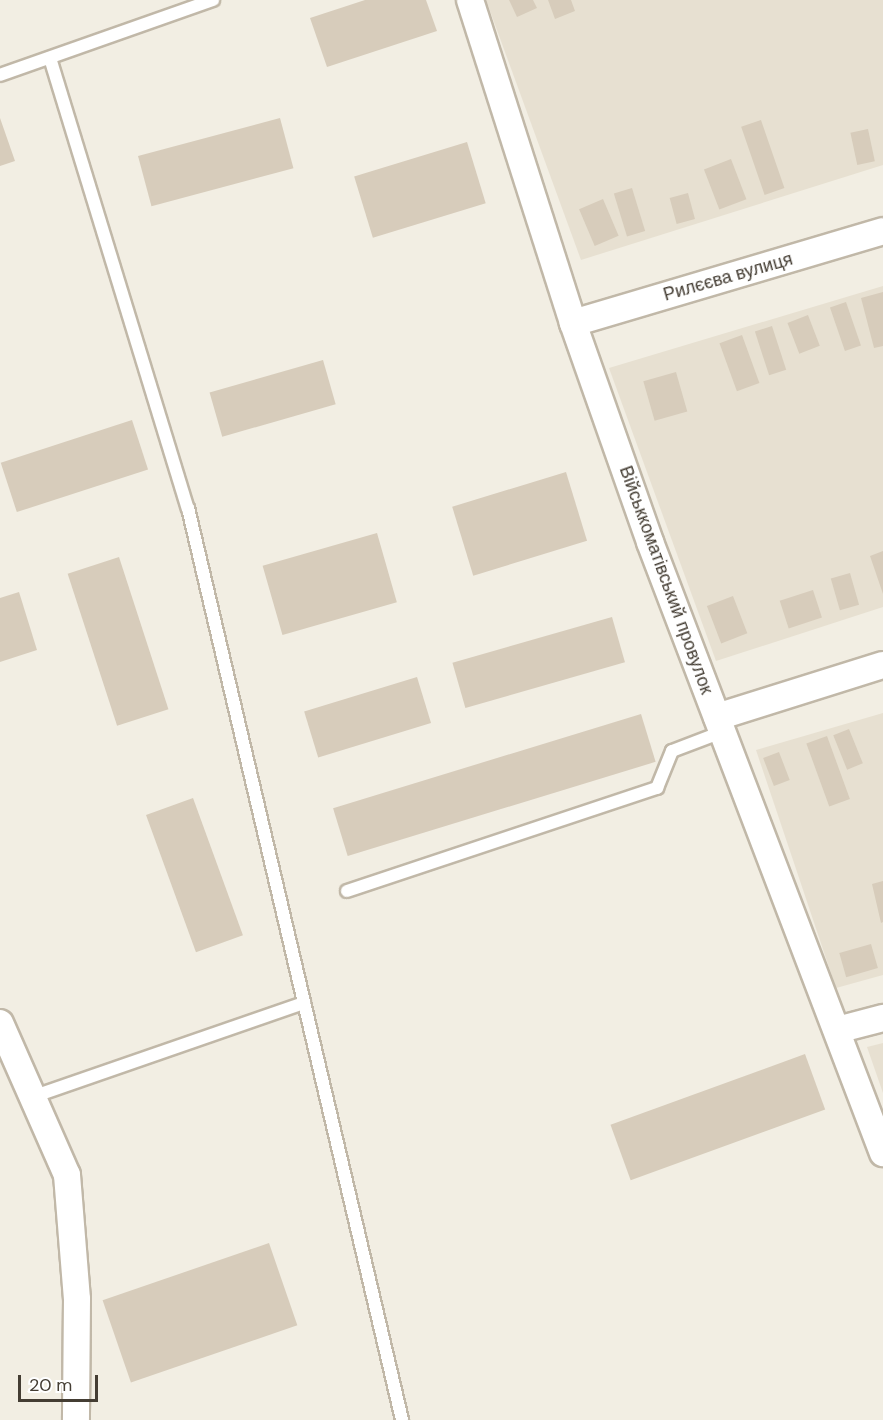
<!DOCTYPE html>
<meta charset="utf-8">
<style>
body{margin:0}
#map{position:relative;width:883px;height:1420px;overflow:hidden;background:#f2eee3;font-family:"DM Sans",sans-serif}
div>[style]{position:absolute}
[style*='--x']{left:calc(var(--x)*1px);top:calc(var(--y)*1px);width:calc(var(--w)*1px);rotate:calc(var(--a)*1deg)}
.residential>*{inset:0;background:#e7e0d1}
.building>*{inset:0;background:#d7ccbb;transform-origin:0 0}
.roads{filter:drop-shadow(2px 0 #c1b8a8) drop-shadow(-2px 0 #c1b8a8) drop-shadow(0 2px #c1b8a8) drop-shadow(0 -2px #c1b8a8)}
.lane>*{height:12px;margin:-6px;padding:0 6px;transform-origin:6px;border-radius:6px;background:#fff}
.street>*{height:26px;margin:-13px;padding:0 13px;transform-origin:13px;border-radius:13px;background:#fff}
span{translate:-50% -50%;white-space:nowrap;text-align:center;line-height:1.15;-webkit-text-stroke:4.5px #fff;paint-order:stroke}
.street-label{font-size:18px;color:#443d33}
.scale{position:absolute;left:18px;top:1375px;width:80px;height:27px;box-sizing:border-box;border:3px solid #443d33;border-top:0;padding-left:8px;font-size:18px;line-height:21px;white-space:nowrap;color:#443d33;-webkit-text-stroke:4px #fff;paint-order:stroke}
</style>
<div id="map">
<div class="residential">
<i style="clip-path:polygon(486px 0,883px 0,883px 165px,581px 260px)"></i>
<i style="clip-path:polygon(883px 286px,883px 607px,716px 661px,609px 368px)"></i>
<i style="clip-path:polygon(883px 713px,883px 975px,836px 988px,756px 750px)"></i>
<i style="clip-path:polygon(883px 1043px,883px 1093px,867px 1047px)"></i>
</div>
<div class="building">
<i style="clip-path:polygon(365px 0,426px 0,437px 31px,327px 67px,310px 18px)"></i>
<i style="clip-path:polygon(509px 0,533px 0,537px 8px,517px 17px)"></i>
<i style="clip-path:polygon(548px 0,571px 0,575px 11px,555px 19px)"></i>
<i style="clip-path:polygon(0 118px,15px 161px,0 166px)"></i>
<i style="left:280px;top:118px;width:52px;height:147px;rotate:75deg"></i>
<i style="left:761px;top:120px;width:72px;height:21px;rotate:71deg"></i>
<i style="left:868px;top:129px;width:33px;height:18px;rotate:78deg"></i>
<i style="left:467px;top:142px;width:64px;height:118px;rotate:73deg"></i>
<i style="left:731px;top:159px;width:43px;height:29px;rotate:69deg"></i>
<i style="left:632px;top:188px;width:45px;height:19px;rotate:73deg"></i>
<i style="left:688px;top:193px;width:27px;height:19px;rotate:75deg"></i>
<i style="left:603px;top:199px;width:40px;height:26px;rotate:67deg"></i>
<i style="clip-path:polygon(883px 292px,883px 346px,874px 348px,861px 298px)"></i>
<i style="left:846px;top:302px;width:46px;height:17px;rotate:71deg"></i>
<i style="left:808px;top:315px;width:33px;height:22px;rotate:69deg"></i>
<i style="left:772px;top:326px;width:46px;height:18px;rotate:72deg"></i>
<i style="left:742px;top:335px;width:51px;height:24px;rotate:70deg"></i>
<i style="left:323px;top:360px;width:46px;height:118px;rotate:74deg"></i>
<i style="left:676px;top:372px;width:41px;height:34px;rotate:74deg"></i>
<i style="left:132px;top:420px;width:52px;height:138px;rotate:72deg"></i>
<i style="left:566px;top:472px;width:72px;height:119px;rotate:73deg"></i>
<i style="left:377px;top:533px;width:72px;height:119px;rotate:74deg"></i>
<i style="clip-path:polygon(883px 551px,883px 594px,870px 556px)"></i>
<i style="left:119px;top:557px;width:160px;height:54px;rotate:72deg"></i>
<i style="left:850px;top:573px;width:33px;height:20px;rotate:74deg"></i>
<i style="left:813px;top:590px;width:29px;height:35px;rotate:72deg"></i>
<i style="clip-path:polygon(19px 592px,37px 650px,0 662px,0 598px)"></i>
<i style="left:733px;top:596px;width:40px;height:28px;rotate:69deg"></i>
<i style="left:612px;top:617px;width:47px;height:166px;rotate:74deg"></i>
<i style="left:417px;top:677px;width:48px;height:118px;rotate:73deg"></i>
<i style="left:641px;top:714px;width:50px;height:322px;rotate:73deg"></i>
<i style="left:849px;top:729px;width:37px;height:17px;rotate:68deg"></i>
<i style="left:827px;top:736px;width:67px;height:22px;rotate:70deg"></i>
<i style="left:779px;top:752px;width:30px;height:17px;rotate:69deg"></i>
<i style="left:193px;top:798px;width:146px;height:50px;rotate:70deg"></i>
<i style="clip-path:polygon(883px 881px,883px 922px,881px 923px,872px 884px)"></i>
<i style="left:871px;top:944px;width:25px;height:33px;rotate:74deg"></i>
<i style="left:805px;top:1054px;width:59px;height:207px;rotate:70deg"></i>
<i style="left:269px;top:1243px;width:87px;height:176px;rotate:71deg"></i>
</div>
<div class="roads">
<div class="lane">
<i style="--x:50;--y:58;--w:471;--a:73"></i>
<i style="--x:188;--y:508;--w:937;--a:76.79"></i>
<i style="--x:0;--y:75;--w:226;--a:-19.4"></i>
<i style="--x:347;--y:891;--w:327;--a:-18.4"></i>
<i style="--x:657;--y:788;--w:40;--a:-68"></i>
<i style="--x:672;--y:751;--w:53;--a:-20.8"></i>
<i style="--x:32;--y:1097;--w:288;--a:-19.1"></i>
</div>
<div class="street">
<i style="--x:470;--y:0;--w:339;--a:72.3"></i>
<i style="--x:573;--y:323;--w:232;--a:70.6"></i>
<i style="--x:650;--y:542;--w:654;--a:69.13"></i>
<i style="--x:573;--y:323;--w:323;--a:-16.5"></i>
<i style="--x:717;--y:717;--w:174;--a:-17.4"></i>
<i style="--x:0;--y:1023;--w:166;--a:66.2"></i>
<i style="--x:67;--y:1175;--w:124;--a:85.4"></i>
<i style="--x:77;--y:1299;--w:121;--a:90.5"></i>
<i style="--x:837;--y:1030;--w:48;--a:-14.6"></i>
</div>
</div>
<div class="street-label">
<span style="left:728px;top:277px;rotate:-16deg">Рилєєва вулиця</span>
<span style="left:666px;top:580px;rotate:70deg">Військкоматівський провулок</span>
</div>
<div class="scale">20 m</div>
</div>
